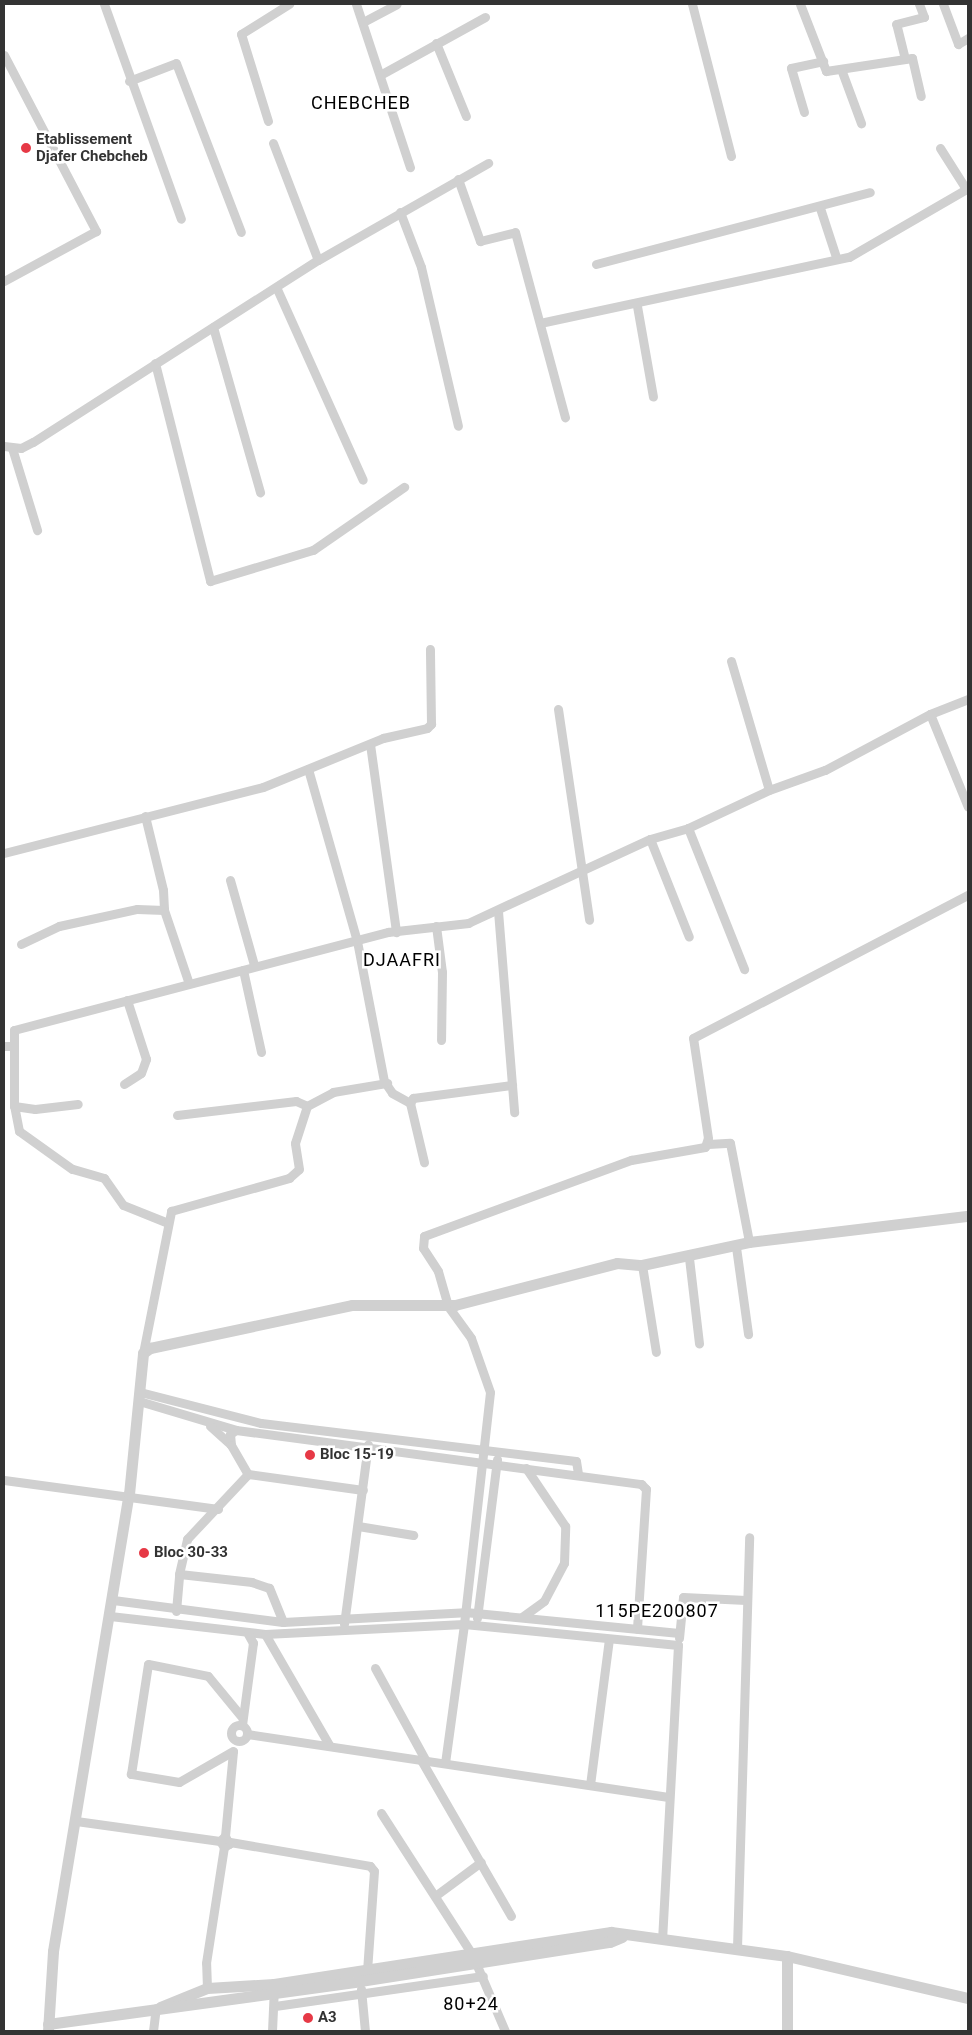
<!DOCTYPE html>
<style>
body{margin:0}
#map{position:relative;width:972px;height:2035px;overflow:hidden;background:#fff;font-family:Roboto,sans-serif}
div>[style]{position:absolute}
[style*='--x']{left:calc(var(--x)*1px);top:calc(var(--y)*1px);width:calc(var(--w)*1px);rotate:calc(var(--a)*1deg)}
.minor>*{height:9px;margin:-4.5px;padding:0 4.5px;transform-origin:4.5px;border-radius:4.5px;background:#d0d0d0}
.minor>.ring{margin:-4.5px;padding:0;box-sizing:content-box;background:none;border:9px solid #d0d0d0;border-radius:50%}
.tertiary>*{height:11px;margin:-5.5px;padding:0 5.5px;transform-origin:5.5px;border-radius:5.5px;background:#d0d0d0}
.dots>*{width:14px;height:14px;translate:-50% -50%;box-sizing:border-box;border:2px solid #fff;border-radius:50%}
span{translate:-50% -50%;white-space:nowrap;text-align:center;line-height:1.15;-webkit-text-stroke:5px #fff;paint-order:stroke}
.poi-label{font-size:15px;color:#333;font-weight:700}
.left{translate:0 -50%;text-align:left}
.quarter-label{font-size:18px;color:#000;letter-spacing:1px}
.frame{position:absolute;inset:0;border:5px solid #333;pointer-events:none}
</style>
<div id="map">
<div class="minor">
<i style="--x:104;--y:4;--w:228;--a:70.3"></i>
<i style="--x:356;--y:4;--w:172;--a:71.7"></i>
<i style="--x:692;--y:4;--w:157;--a:75.6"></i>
<i style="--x:800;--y:4;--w:72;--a:68.8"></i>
<i style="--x:826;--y:71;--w:87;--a:-8.6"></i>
<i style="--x:912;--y:58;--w:39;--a:77"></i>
<i style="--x:943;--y:4;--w:43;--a:69.4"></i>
<i style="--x:958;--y:44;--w:12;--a:-31"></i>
<i style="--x:363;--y:22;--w:38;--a:-28"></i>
<i style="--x:436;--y:43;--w:79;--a:67.7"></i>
<i style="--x:4;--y:55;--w:199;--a:62.4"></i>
<i style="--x:96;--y:231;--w:105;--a:151.5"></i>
<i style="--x:905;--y:59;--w:36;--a:-104"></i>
<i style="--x:896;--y:24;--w:29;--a:-14"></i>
<i style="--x:924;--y:17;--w:14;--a:-111"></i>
<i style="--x:841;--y:69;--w:58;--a:69.7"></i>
<i style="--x:380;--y:75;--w:120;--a:-28.9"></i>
<i style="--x:129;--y:81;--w:50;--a:-21"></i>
<i style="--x:176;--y:63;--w:181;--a:69"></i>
<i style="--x:804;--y:112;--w:46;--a:-106.5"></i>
<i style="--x:791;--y:68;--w:33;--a:-12"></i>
<i style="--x:268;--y:121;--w:91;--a:-107.2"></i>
<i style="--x:241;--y:34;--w:57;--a:-32"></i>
<i style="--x:273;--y:143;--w:125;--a:69"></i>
<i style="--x:940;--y:148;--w:49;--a:57.6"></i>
<i style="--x:458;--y:179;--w:66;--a:70.5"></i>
<i style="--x:480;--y:241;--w:36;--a:-14"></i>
<i style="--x:515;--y:232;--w:192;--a:74.9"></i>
<i style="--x:820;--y:208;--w:52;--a:71.9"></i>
<i style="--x:400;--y:212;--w:59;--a:69.1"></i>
<i style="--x:421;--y:267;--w:163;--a:76.9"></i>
<i style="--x:596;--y:264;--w:283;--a:-14.7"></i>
<i style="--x:277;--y:289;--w:209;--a:65.8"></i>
<i style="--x:637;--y:306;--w:92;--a:80"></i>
<i style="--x:540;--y:323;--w:316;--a:-12.1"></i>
<i style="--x:849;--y:257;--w:138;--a:-30.1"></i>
<i style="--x:213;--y:327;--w:172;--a:74.1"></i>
<i style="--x:155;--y:363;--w:225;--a:75.8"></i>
<i style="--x:210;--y:581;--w:108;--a:-16.8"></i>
<i style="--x:313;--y:550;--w:111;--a:-34.7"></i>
<i style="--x:4;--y:446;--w:17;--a:7"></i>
<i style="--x:21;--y:448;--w:13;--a:-27"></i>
<i style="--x:33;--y:442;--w:338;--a:-32.6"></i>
<i style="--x:318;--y:260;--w:196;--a:-29.7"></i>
<i style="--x:12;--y:448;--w:86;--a:73"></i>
<i style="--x:731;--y:661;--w:134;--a:73.6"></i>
<i style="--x:558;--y:709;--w:213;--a:81.6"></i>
<i style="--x:930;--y:714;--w:100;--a:67.8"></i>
<i style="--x:370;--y:744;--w:190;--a:82.1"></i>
<i style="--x:308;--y:769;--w:179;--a:74.1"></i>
<i style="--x:357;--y:941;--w:143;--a:79.1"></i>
<i style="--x:384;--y:1081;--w:14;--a:56"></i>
<i style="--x:392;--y:1093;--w:21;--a:29"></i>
<i style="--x:410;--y:1103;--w:6;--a:-59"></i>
<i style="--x:413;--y:1098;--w:100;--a:-7.5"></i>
<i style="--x:145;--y:816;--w:76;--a:76.3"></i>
<i style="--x:163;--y:890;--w:20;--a:87"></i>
<i style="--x:164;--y:910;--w:75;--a:71.3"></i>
<i style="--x:688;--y:828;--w:152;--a:68.3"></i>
<i style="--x:650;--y:839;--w:105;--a:68.3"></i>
<i style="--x:4;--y:853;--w:267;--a:-14.3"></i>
<i style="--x:263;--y:787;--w:130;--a:-22.2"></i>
<i style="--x:383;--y:738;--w:45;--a:-12.8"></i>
<i style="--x:427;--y:728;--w:6;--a:-45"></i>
<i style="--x:431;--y:724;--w:75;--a:-90.8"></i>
<i style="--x:230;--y:880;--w:88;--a:74.2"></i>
<i style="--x:498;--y:911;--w:202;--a:85.4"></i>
<i style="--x:436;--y:926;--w:46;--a:82.6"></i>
<i style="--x:442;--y:972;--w:68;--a:90.8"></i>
<i style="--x:21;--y:944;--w:42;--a:-25.3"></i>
<i style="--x:59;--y:926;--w:80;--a:-12.3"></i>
<i style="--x:137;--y:909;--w:27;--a:2"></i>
<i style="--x:243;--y:970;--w:84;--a:77.6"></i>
<i style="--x:4;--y:1046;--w:10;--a:0"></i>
<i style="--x:124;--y:1084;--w:20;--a:-33"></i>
<i style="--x:141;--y:1073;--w:15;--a:-70"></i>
<i style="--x:146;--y:1059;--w:62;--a:-107.9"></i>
<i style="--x:410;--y:1103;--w:61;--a:76.7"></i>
<i style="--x:14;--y:1106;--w:21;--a:8"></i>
<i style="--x:35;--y:1109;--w:43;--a:-6.6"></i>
<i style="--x:177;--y:1115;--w:120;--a:-6.7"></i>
<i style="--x:296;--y:1101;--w:12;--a:24"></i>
<i style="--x:708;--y:1144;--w:22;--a:-3"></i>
<i style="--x:730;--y:1143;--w:101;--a:79.1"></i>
<i style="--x:168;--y:1223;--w:48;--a:-158.2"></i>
<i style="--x:123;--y:1205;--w:33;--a:-125"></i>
<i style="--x:104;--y:1178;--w:33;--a:-164"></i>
<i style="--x:72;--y:1169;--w:65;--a:-144.4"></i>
<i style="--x:19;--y:1131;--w:25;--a:-101"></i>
<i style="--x:14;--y:1106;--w:76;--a:-90"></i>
<i style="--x:14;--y:1030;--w:387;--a:-14.7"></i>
<i style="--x:388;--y:932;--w:81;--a:-6.4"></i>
<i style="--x:468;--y:923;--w:200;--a:-24.8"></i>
<i style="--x:650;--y:839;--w:40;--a:-16"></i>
<i style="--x:688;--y:828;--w:89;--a:-25.1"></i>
<i style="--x:769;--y:790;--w:59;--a:-19.7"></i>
<i style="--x:825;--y:770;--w:119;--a:-28.1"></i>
<i style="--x:930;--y:714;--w:41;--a:-21.5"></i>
<i style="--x:736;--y:1247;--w:88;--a:82.1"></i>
<i style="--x:689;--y:1258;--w:86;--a:83.3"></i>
<i style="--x:642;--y:1265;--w:88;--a:80.9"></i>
<i style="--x:143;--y:1353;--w:145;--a:-78.8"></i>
<i style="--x:171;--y:1211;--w:123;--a:-15.6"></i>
<i style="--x:289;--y:1178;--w:13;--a:-42"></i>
<i style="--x:299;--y:1169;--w:26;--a:-99"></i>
<i style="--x:295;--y:1143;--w:39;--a:-72"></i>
<i style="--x:307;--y:1106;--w:30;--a:-28"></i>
<i style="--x:333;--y:1092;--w:55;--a:-9.5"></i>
<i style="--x:140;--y:1392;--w:125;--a:14.4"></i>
<i style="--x:261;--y:1423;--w:317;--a:6.9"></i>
<i style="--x:576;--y:1461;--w:13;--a:81"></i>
<i style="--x:139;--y:1401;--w:101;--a:16.6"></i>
<i style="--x:236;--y:1430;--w:409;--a:7.6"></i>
<i style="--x:641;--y:1484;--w:7;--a:45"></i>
<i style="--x:646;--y:1489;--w:140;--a:93.7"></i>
<i style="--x:210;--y:1426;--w:28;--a:42"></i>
<i style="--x:231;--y:1445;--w:11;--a:-95"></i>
<i style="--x:230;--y:1434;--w:7;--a:-34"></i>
<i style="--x:231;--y:1445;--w:34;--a:60"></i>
<i style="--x:4;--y:1480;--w:216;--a:7.7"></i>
<i style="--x:358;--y:1526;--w:56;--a:9.3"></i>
<i style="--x:113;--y:1600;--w:171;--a:7.4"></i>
<i style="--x:283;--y:1622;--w:182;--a:-3.1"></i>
<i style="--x:465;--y:1612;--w:215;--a:5.6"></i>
<i style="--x:176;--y:1611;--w:37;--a:-85"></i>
<i style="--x:110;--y:1616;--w:156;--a:6.6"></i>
<i style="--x:265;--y:1634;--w:199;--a:-2.9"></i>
<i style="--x:464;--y:1624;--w:233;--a:-83.6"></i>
<i style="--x:490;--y:1392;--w:57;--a:-109.4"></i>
<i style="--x:471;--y:1338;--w:39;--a:-126"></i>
<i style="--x:448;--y:1306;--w:36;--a:-106"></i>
<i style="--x:438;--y:1271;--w:27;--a:-123"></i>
<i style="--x:423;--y:1248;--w:12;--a:-85"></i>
<i style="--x:424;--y:1236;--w:221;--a:-20.2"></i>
<i style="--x:631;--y:1160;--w:75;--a:-10"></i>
<i style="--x:705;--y:1147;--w:9;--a:-72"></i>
<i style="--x:708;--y:1138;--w:101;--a:-98.5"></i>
<i style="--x:693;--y:1038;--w:310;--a:-27.5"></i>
<i style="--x:522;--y:1617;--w:27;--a:-36"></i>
<i style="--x:544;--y:1601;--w:43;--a:-62.2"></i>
<i style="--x:564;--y:1563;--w:37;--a:-88"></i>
<i style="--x:565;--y:1526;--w:70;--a:-123.9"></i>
<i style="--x:477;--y:1618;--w:160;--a:-82.8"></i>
<i style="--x:283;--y:1622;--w:37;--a:-112"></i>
<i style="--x:269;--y:1588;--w:18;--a:-161"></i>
<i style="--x:252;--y:1582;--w:73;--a:-173.7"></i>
<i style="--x:179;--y:1574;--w:36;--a:-77"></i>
<i style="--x:187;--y:1539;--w:89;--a:-46.8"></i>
<i style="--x:248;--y:1474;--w:116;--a:7.9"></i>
<i style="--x:344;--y:1624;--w:181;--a:-82.4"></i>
<i style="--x:265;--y:1634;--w:128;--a:60"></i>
<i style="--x:679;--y:1638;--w:41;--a:-84.4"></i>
<i style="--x:683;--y:1597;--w:63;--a:2.7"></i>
<i style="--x:375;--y:1668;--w:106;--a:61.3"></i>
<i class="ring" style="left:231px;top:1725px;width:7px;height:7px"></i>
<i style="--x:242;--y:1725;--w:83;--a:-82.4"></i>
<i style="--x:253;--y:1643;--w:10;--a:-119"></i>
<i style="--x:247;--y:1734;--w:426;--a:8.5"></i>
<i style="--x:421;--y:1760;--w:180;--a:60"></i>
<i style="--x:445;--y:1763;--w:140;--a:-82.2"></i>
<i style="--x:464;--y:1624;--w:215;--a:5.6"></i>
<i style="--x:678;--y:1645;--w:293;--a:93.1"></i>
<i style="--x:590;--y:1785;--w:147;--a:-82.6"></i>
<i style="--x:381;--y:1813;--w:168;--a:57.2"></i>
<i style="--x:472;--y:1954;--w:84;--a:66.8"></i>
<i style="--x:76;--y:1821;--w:145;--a:7.9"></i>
<i style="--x:225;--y:1836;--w:9;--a:63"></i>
<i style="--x:229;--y:1844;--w:6;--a:149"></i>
<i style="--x:224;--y:1847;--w:7;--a:-124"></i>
<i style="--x:220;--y:1841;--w:7;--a:-45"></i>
<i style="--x:225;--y:1836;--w:85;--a:-84.6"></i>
<i style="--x:233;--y:1751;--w:62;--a:150.1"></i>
<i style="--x:179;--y:1782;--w:49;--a:-170.5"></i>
<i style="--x:131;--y:1774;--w:111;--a:-81.2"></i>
<i style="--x:148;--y:1664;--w:61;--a:11.3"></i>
<i style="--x:208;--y:1676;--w:52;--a:50.5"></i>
<i style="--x:230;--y:1842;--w:142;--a:9.7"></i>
<i style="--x:370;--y:1866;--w:6;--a:51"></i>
<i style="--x:374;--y:1871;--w:99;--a:94"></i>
<i style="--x:435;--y:1896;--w:57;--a:-36.5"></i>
<i style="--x:737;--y:1948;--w:411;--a:-88.3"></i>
<i style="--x:207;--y:1988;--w:25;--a:-92"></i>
<i style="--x:206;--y:1963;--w:117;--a:-81.2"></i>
<i style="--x:361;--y:1989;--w:42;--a:84.6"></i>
<i style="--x:275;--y:2006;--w:210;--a:-8.2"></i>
<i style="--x:153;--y:2031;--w:23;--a:-83"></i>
<i style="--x:272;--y:2031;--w:44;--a:-87.4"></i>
</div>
<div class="tertiary">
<i style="--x:160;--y:2007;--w:51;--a:-22"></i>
<i style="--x:207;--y:1988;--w:67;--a:-3.4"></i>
<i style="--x:274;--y:1984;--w:341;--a:-8.8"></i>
<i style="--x:611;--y:1932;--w:178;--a:7.8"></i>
<i style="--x:787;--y:1956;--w:186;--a:13.1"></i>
<i style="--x:48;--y:2024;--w:315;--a:-7.8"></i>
<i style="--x:360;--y:1981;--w:253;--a:-8.9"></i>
<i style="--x:610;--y:1942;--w:13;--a:-23"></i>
<i style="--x:48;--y:2031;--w:80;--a:-86.4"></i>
<i style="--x:53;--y:1951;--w:463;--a:-80.6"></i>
<i style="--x:129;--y:1494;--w:142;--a:-84.3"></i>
<i style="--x:143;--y:1353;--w:9;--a:-36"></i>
<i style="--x:150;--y:1348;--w:207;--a:-12"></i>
<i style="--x:352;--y:1305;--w:103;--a:0"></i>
<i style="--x:455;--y:1305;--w:167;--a:-14.5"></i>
<i style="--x:617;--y:1263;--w:25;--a:5"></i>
<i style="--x:642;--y:1265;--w:109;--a:-12.1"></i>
<i style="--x:749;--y:1242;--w:221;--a:-6.8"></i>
<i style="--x:787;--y:2031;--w:75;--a:-90"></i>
</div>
<div class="dots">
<i style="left:26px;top:148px;background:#e63946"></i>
<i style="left:310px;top:1455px;background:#e63946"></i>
<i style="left:144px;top:1553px;background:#e63946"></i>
<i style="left:308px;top:2018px;background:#e63946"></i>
</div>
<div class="poi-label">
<span class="left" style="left:36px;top:148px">Etablissement<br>Djafer Chebcheb</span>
<span class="left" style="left:320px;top:1455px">Bloc 15-19</span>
<span class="left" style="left:154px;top:1553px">Bloc 30-33</span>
<span class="left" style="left:318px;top:2018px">A3</span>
</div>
<div class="quarter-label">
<span style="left:361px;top:103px">CHEBCHEB</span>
<span style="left:402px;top:960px">DJAAFRI</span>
<span style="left:657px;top:1611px">115PE200807</span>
<span style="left:471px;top:2004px">80+24</span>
</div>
<div class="frame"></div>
</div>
